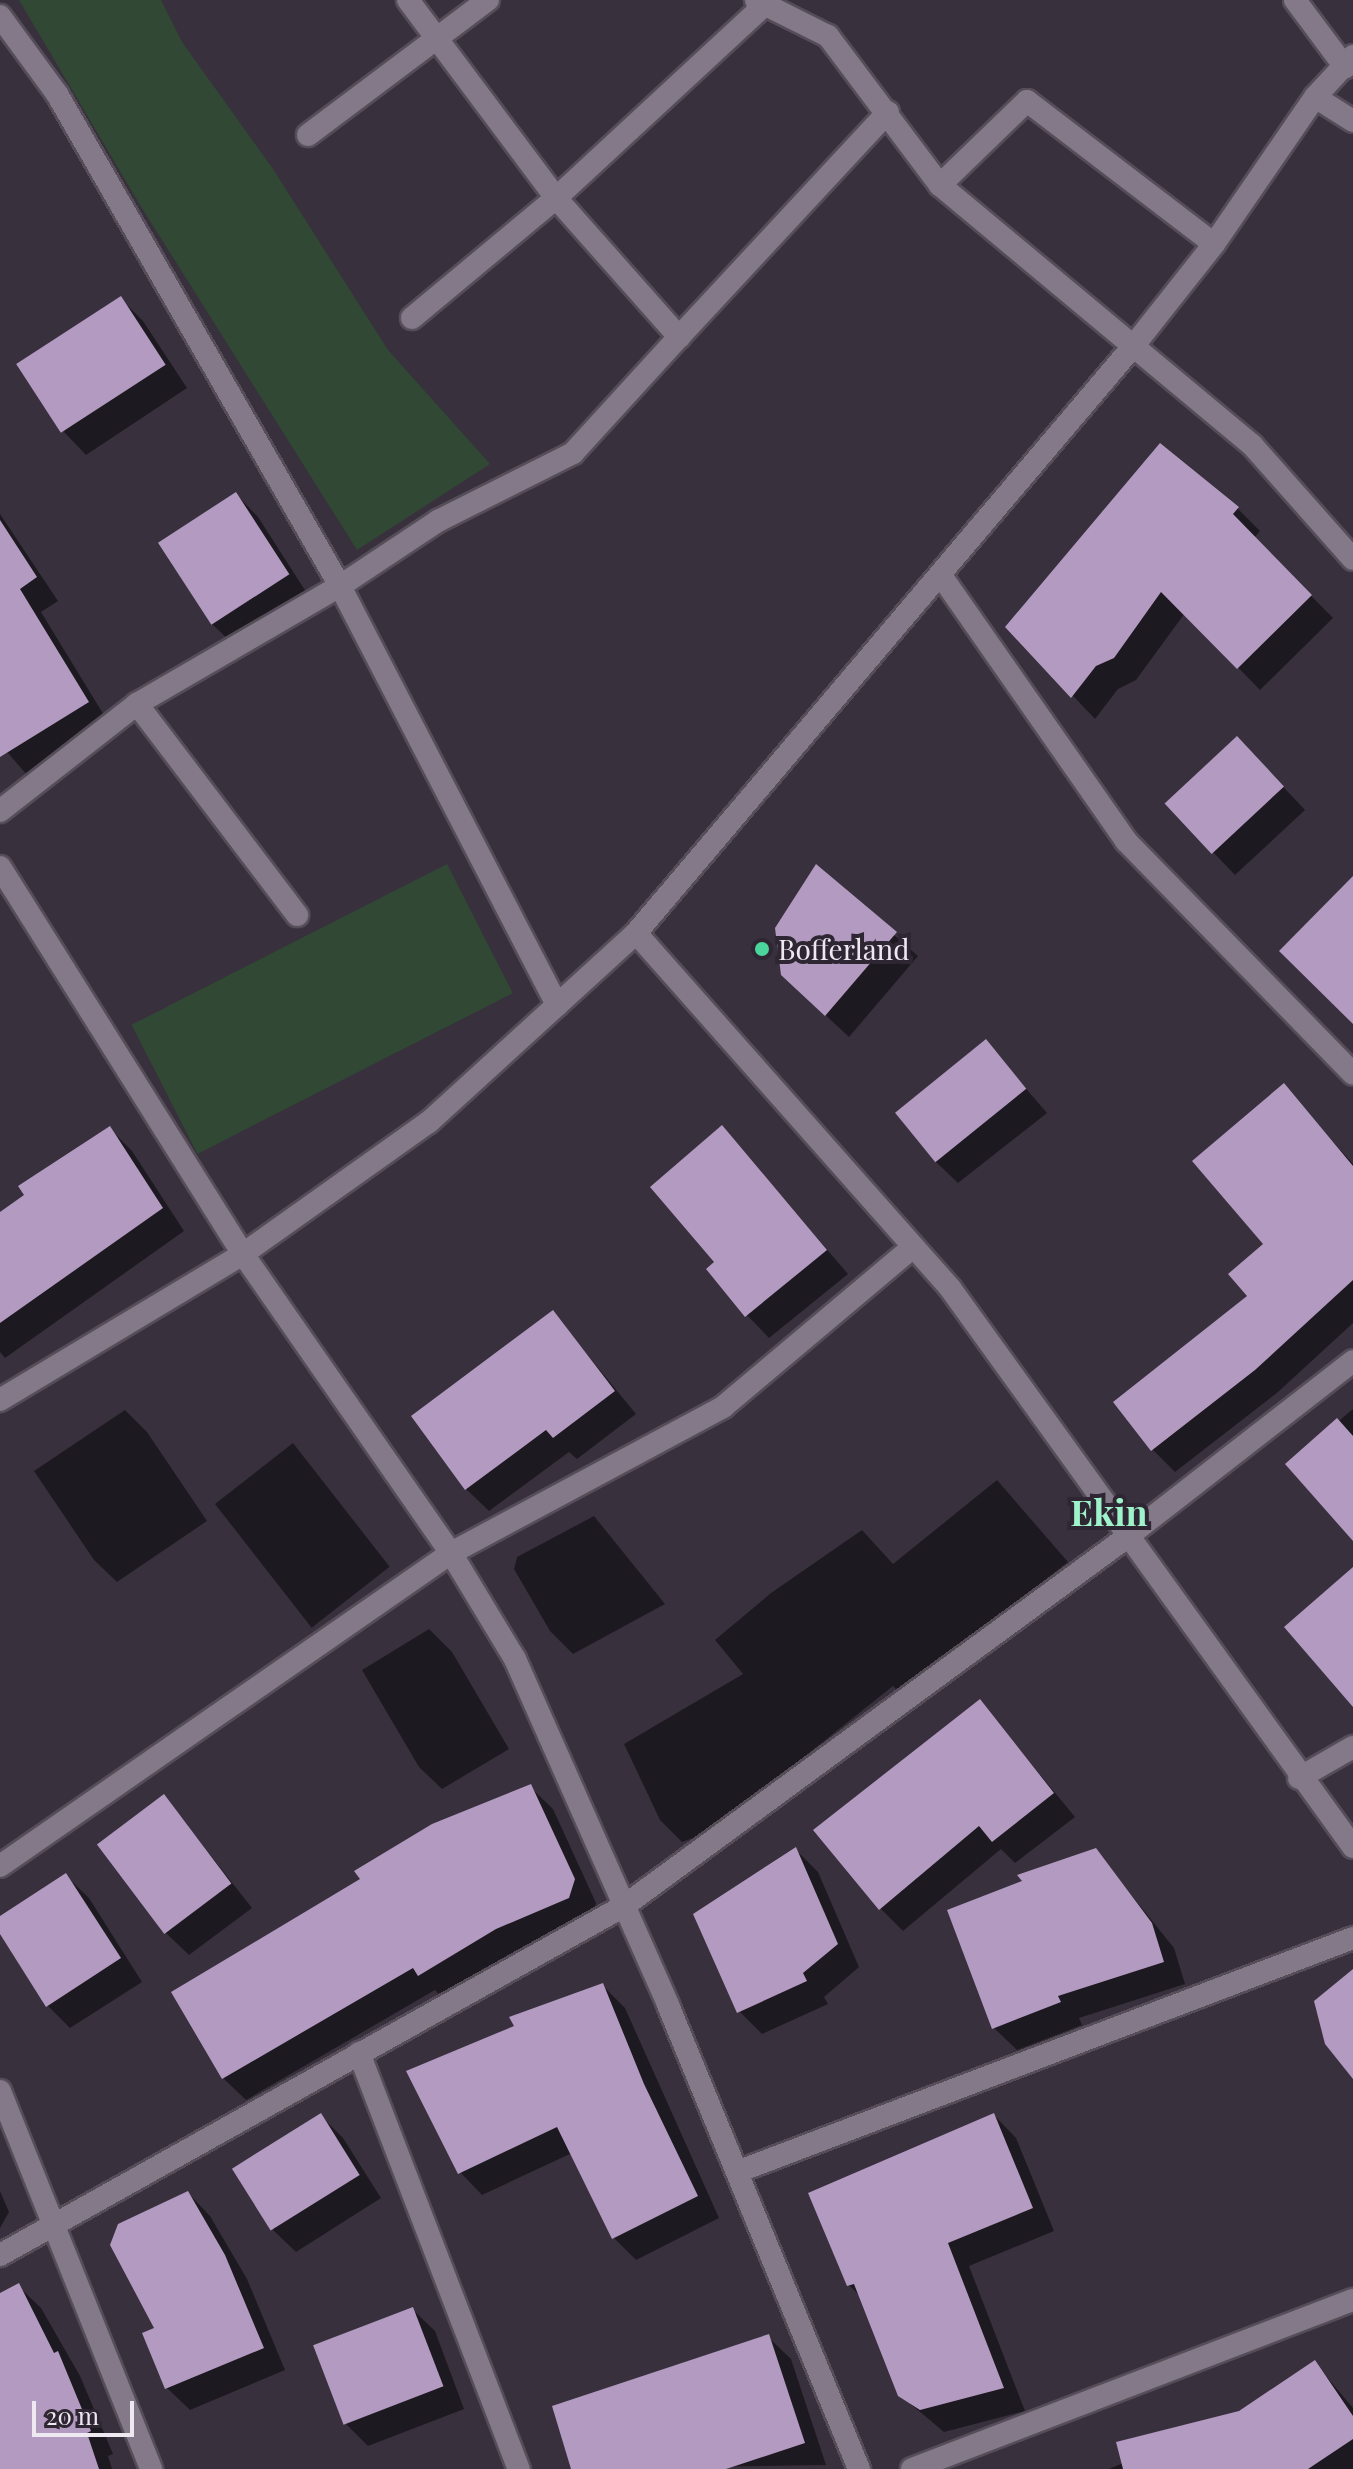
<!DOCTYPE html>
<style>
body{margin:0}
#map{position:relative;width:1353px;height:2469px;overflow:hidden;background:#38303d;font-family:"Playfair Display",serif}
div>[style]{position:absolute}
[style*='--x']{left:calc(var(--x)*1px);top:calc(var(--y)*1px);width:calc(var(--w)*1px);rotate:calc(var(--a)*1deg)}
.green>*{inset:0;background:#304834;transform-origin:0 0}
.shadow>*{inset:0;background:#0007;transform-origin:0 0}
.building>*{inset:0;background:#b39ac1;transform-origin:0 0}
.roads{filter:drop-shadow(2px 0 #554e59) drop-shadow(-2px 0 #554e59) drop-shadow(0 2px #554e59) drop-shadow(0 -2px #554e59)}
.minor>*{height:22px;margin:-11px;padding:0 11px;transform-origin:11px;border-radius:11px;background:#837989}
.tertiary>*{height:22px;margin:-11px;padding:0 11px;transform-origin:11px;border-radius:11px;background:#837989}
.dots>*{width:22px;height:22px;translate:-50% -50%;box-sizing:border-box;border:4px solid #2e2632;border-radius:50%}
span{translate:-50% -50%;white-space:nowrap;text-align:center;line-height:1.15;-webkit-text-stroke:8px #2e2632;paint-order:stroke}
.poi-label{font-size:28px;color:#eee8f1}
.left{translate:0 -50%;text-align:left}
.district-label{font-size:36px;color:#9ff3ca;font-weight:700}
.scale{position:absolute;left:32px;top:2401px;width:102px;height:36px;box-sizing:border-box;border:4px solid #eee8f1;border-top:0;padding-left:10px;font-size:24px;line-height:28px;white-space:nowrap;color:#eee8f1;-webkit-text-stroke:6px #2e2632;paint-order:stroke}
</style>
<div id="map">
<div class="green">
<i style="clip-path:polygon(19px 0,161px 0,182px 42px,273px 169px,388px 350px,490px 464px,357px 550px,140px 205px)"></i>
<i style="left:447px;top:864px;width:145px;height:354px;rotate:63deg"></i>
</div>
<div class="shadow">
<i style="clip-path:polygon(121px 299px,143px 321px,187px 388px,86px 455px,64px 432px)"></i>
<i style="clip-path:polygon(236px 494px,258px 517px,310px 598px,235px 646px,212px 624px)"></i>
<i style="clip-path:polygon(1237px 508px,1260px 531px,1254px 538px,1333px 618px,1260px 690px,1185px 613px,1136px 680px,1118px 689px,1095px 719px,1008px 627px)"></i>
<i style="clip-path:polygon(0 514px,58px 601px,41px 612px,110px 725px,28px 776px,0 744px)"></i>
<i style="clip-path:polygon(1259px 761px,1305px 810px,1235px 875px,1213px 852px)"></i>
<i style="clip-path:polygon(816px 867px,918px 956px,849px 1037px,806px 997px)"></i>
<i style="clip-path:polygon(986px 1042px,1047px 1113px,958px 1183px,935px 1161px)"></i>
<i style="clip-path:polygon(1283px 1086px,1353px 1164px,1353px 1323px,1278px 1392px,1175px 1472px,1152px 1449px,1250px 1296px,1266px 1244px)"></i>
<i style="clip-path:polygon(109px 1128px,132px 1151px,184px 1231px,5px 1358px,0 1352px,0 1215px)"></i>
<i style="clip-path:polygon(722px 1128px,848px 1274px,769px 1338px,747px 1315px,717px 1263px)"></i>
<i style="clip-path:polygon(553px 1313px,636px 1414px,577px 1459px,569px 1452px,489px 1511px,466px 1489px)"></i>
<i style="clip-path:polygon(1353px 1409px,1353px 1538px,1288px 1464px)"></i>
<i style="clip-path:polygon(125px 1410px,147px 1432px,207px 1521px,117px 1582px,94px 1560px,34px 1471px)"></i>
<i style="left:293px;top:1443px;width:157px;height:99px;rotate:52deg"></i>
<i style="clip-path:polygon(997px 1480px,1068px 1562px,900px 1693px,893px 1686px,710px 1832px,682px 1842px,660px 1820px,624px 1744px,743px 1674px,715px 1640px,771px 1593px,862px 1530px,893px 1564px)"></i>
<i style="clip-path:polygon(594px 1516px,665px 1604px,573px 1654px,550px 1631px,514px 1569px,517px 1557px)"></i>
<i style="clip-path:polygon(429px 1629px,452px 1652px,509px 1749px,442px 1789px,419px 1767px,362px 1670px)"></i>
<i style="clip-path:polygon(980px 1702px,1075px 1817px,1015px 1863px,1001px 1849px,903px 1931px,880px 1908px)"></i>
<i style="clip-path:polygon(530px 1787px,553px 1809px,596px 1903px,591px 1920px,519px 1951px,442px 1998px,435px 1990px,246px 2100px,223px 2078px)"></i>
<i style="clip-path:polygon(164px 1796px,252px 1908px,189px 1955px,166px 1933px)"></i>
<i style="clip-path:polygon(796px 1850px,818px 1872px,859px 1967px,824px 1997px,828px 2004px,762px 2034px,739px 2011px)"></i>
<i style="clip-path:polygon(1095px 1850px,1174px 1948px,1185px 1984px,1079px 2018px,1082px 2025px,1017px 2050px,994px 2028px,1025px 1882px)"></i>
<i style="clip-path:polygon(66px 1876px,89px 1898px,142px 1982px,70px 2028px,48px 2006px,0 1931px,0 1919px)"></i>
<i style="clip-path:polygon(602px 1985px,625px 2008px,719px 2218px,636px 2260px,614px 2238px,572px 2153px,482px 2195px,460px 2172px,516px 2027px)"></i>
<i style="clip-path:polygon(994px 2115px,1016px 2138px,1054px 2231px,969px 2266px,1025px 2411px,944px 2432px,900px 2395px,861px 2297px,849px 2285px)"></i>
<i style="clip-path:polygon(321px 2116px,343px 2138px,381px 2198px,296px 2252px,273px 2230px)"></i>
<i style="clip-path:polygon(0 2191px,9px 2212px,0 2228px)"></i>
<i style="clip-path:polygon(188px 2193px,210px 2216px,247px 2279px,285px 2370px,190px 2410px,167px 2388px,157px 2329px)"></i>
<i style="clip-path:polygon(18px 2286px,41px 2308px,80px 2376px,113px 2454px,108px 2456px,112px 2469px,2px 2469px,0 2295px)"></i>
<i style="clip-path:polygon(412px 2309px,435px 2331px,464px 2409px,368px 2446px,346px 2424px)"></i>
<i style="clip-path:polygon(768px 2337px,791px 2359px,826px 2465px,574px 2469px)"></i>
<i style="clip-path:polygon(1315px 2363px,1353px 2408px,1353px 2469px,1109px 2469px,1240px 2413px)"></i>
</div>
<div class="building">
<i style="left:121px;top:296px;width:82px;height:125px;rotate:57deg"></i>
<i style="clip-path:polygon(1160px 443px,1239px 507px,1233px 514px,1312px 595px,1237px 669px,1161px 592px,1114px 658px,1096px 666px,1071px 698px,1005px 627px)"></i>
<i style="left:236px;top:492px;width:98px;height:93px;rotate:57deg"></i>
<i style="clip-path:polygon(0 520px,37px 577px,20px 589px,89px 702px,0 757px)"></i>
<i style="left:1237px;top:736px;width:69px;height:99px;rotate:47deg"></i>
<i style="clip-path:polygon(816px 864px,897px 932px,825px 1016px,781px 975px,775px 928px)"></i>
<i style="clip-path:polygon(1353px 876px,1353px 1024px,1279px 951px)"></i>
<i style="left:986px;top:1039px;width:64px;height:117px;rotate:51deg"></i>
<i style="clip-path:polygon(1284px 1083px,1353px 1166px,1353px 1280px,1255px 1370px,1151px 1451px,1113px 1402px,1247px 1296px,1228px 1274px,1263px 1244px,1192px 1161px)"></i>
<i style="clip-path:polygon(722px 1125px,827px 1250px,745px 1317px,706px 1269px,714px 1262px,650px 1187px)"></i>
<i style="clip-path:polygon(110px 1126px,163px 1208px,0 1323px,0 1212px,24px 1195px,18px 1186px)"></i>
<i style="clip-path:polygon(553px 1310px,615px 1391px,553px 1438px,546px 1430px,465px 1490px,411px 1416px)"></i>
<i style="clip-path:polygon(1337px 1418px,1353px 1436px,1353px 1541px,1285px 1464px)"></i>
<i style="clip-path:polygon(1353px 1567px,1353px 1707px,1284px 1627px)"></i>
<i style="clip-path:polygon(980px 1699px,1054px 1793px,992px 1842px,979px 1826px,879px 1910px,813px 1830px)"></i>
<i style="clip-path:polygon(531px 1784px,575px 1879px,569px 1898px,496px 1929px,418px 1976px,413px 1968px,222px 2079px,171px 1992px,360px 1879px,354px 1871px,432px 1824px)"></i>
<i style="left:164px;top:1794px;width:112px;height:84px;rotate:53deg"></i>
<i style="clip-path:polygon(796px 1847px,838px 1944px,803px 1973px,807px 1981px,737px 2013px,693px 1914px)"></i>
<i style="clip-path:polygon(1096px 1848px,1152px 1923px,1164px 1962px,1058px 1996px,1061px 2002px,992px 2029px,947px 1910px,1022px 1881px,1017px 1875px)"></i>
<i style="clip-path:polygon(66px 1873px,121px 1958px,46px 2007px,0 1934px,0 1916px)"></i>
<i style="clip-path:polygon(1353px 1969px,1353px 2079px,1325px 2044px,1314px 2001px)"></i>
<i style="clip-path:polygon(603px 1983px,644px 2084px,698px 2196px,612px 2239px,557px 2127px,458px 2174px,406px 2071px,514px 2026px,509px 2017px)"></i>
<i style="left:321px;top:2113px;width:73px;height:105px;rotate:58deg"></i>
<i style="clip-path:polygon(994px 2113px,1033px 2208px,948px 2243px,1004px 2388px,920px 2410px,898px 2396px,854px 2284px,847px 2286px,808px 2193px)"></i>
<i style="clip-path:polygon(188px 2191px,225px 2255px,264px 2348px,165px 2389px,142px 2333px,154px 2328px,110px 2245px,118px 2224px)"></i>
<i style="clip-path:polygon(19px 2283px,54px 2353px,58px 2351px,91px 2431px,87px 2433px,99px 2469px,0 2469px,0 2293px)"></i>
<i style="left:413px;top:2307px;width:85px;height:107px;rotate:69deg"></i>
<i style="clip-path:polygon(769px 2334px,805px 2443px,726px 2469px,571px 2469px,552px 2406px)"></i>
<i style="clip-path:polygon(1315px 2360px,1353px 2416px,1353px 2439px,1308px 2469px,1123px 2469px,1116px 2442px,1239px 2411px)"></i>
</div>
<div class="roads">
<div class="minor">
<i style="--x:408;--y:0;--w:247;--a:53.2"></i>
<i style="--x:556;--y:198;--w:186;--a:48.5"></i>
<i style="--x:679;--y:337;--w:307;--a:-47.1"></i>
<i style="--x:756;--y:0;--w:80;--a:26.6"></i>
<i style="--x:828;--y:36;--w:186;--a:53.1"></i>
<i style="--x:940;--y:185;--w:406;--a:39.8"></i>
<i style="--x:1252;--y:445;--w:152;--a:48.5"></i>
<i style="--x:1295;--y:0;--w:84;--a:53.3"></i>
<i style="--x:0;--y:16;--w:97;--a:53.8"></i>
<i style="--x:57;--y:94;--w:568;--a:60.09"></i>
<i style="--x:340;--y:586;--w:472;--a:62.6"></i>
<i style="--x:1315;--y:97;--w:45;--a:32.3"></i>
<i style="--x:308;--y:135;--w:225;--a:-36.9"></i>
<i style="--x:940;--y:185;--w:121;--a:-44"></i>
<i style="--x:1027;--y:101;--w:235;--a:37.4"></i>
<i style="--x:412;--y:318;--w:187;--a:-39.8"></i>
<i style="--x:556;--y:198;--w:292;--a:-42.8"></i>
<i style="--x:942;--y:577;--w:322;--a:55.1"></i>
<i style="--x:1126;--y:841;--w:325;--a:45.7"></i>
<i style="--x:137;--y:704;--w:265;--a:52.8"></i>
<i style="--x:0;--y:811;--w:174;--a:-38"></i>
<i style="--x:137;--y:704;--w:235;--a:-30.2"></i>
<i style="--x:340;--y:586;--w:118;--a:-33.6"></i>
<i style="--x:438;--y:521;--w:151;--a:-26.7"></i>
<i style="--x:573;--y:453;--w:157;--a:-47.6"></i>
<i style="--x:0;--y:867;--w:457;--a:57.9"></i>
<i style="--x:243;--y:1254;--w:364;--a:55.2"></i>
<i style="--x:451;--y:1553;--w:124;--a:58.9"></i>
<i style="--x:515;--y:1659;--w:378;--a:66.1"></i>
<i style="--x:668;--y:2005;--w:502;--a:67.63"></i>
<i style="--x:1299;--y:1778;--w:62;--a:-29.9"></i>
<i style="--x:0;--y:1866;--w:549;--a:-34.76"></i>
<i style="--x:451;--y:1553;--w:309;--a:-28.2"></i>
<i style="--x:723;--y:1407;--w:248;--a:-40.1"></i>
<i style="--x:359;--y:2053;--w:446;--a:69"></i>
<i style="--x:0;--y:2091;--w:407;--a:68.2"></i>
<i style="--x:737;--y:2172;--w:659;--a:-20.8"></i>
<i style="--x:0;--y:2255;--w:715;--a:-29.22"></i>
<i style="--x:624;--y:1906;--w:624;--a:-36.26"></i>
<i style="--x:1127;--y:1537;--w:286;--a:-37.9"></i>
<i style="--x:912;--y:2469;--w:472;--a:-21"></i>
</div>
<div class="tertiary">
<i style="--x:636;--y:933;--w:474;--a:48.5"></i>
<i style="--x:950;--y:1288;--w:689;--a:54.21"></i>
<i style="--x:0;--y:1400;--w:283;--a:-31"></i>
<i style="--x:243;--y:1254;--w:228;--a:-35.4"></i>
<i style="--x:429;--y:1122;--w:280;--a:-42.4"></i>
<i style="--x:636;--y:933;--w:772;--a:-49.73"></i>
<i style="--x:1135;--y:344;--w:127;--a:-51.7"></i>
<i style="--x:1214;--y:244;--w:178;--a:-55.5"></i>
<i style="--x:1315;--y:97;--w:56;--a:-47.2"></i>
</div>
</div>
<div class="dots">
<i style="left:762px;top:949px;background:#4bd49b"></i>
</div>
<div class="poi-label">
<span class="left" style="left:778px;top:949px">Bofferland</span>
</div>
<div class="district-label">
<span style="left:1109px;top:1512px">Ekin</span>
</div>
<div class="scale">20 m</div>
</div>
